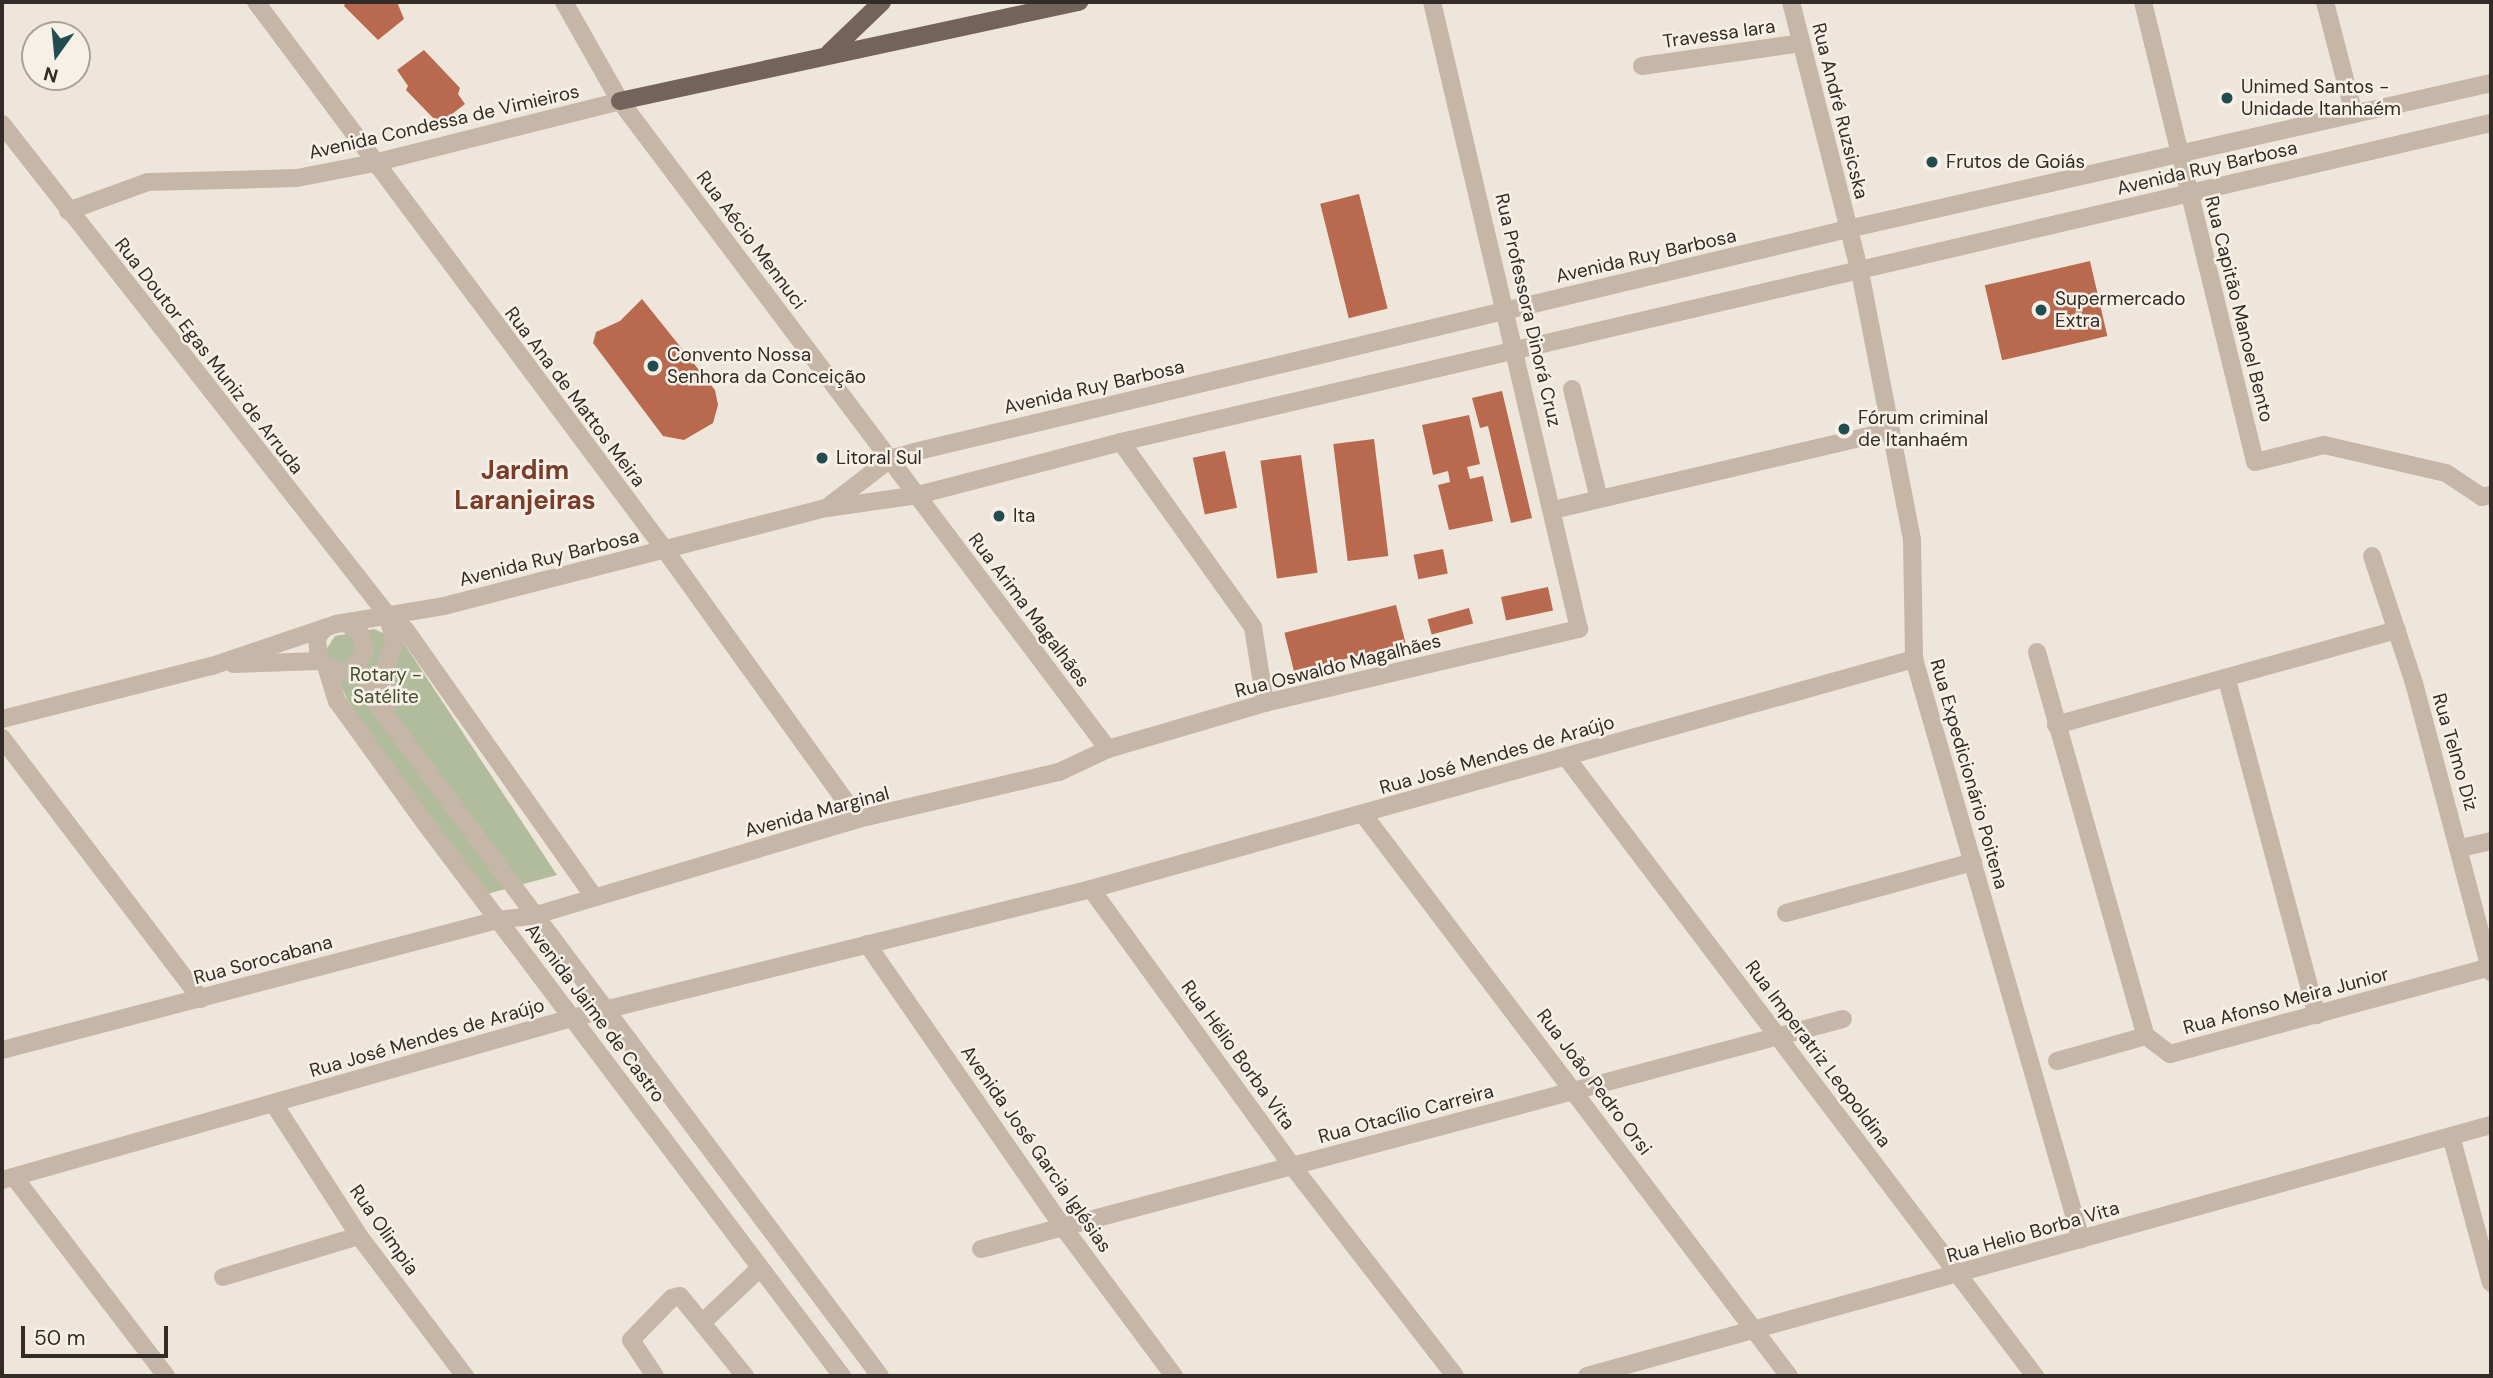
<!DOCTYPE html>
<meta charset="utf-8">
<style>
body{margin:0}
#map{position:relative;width:2493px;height:1378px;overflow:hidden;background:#efe6db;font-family:"DM Sans",sans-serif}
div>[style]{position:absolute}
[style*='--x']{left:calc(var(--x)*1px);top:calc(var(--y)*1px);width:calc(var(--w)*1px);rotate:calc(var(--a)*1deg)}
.green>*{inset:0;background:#b1bc9d}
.building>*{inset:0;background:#b9694e;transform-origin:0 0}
.minor>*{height:18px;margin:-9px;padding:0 9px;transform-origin:9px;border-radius:9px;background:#c6b6a8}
.major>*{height:18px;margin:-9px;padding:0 9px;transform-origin:9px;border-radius:9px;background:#74635a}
.dots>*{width:19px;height:19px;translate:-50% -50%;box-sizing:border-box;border:4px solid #f7f0e7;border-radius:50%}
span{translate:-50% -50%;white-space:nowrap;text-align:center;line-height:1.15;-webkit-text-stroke:5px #f7f0e7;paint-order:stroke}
.street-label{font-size:19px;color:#332b28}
.poi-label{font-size:19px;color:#332b28}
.left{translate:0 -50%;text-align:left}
.park-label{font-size:19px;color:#434f2e}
.district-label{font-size:26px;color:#7a3d29;font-weight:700}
.frame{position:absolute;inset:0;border:4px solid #332b28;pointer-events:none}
.north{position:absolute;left:21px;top:21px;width:70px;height:70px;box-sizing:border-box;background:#f7f0e7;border:2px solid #a9a19b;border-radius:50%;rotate:195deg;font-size:19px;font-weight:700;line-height:28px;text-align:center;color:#332b28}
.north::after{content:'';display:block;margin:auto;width:24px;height:32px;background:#224d50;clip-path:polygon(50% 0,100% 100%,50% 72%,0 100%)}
.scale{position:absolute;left:21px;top:1326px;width:147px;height:32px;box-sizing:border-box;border:4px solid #332b28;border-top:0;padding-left:9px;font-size:21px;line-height:24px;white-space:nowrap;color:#332b28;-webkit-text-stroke:5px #f7f0e7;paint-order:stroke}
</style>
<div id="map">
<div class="green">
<i style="clip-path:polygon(374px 629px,403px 642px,557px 875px,487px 894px,400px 779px,347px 699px,325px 651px,335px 636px)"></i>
</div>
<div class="building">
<i style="clip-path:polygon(346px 2px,397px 2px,404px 19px,378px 40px,344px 6px)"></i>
<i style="clip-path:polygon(424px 50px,460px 88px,458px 94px,465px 104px,439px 124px,406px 90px,408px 86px,397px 70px)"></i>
<i style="left:1359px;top:194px;width:118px;height:40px;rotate:76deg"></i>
<i style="left:2090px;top:261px;width:77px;height:108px;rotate:77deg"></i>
<i style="clip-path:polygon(642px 299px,715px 390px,718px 405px,713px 423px,684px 440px,663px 436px,593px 343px,596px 332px,620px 321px)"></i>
<i style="clip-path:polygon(1502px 391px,1532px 518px,1511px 523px,1488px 426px,1480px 428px,1472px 398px)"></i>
<i style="clip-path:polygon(1469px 415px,1480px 464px,1467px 467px,1470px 479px,1483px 476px,1493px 521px,1449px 530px,1438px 485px,1450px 482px,1448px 471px,1433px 475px,1422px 425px)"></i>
<i style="left:1374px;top:439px;width:118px;height:41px;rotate:83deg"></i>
<i style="left:1225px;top:451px;width:58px;height:33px;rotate:78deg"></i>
<i style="left:1301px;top:455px;width:119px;height:41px;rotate:82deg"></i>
<i style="left:1443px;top:549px;width:25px;height:30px;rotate:79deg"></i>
<i style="left:1548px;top:587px;width:24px;height:48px;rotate:78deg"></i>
<i style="left:1396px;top:605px;width:40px;height:115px;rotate:76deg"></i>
<i style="left:1469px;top:608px;width:16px;height:43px;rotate:75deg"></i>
</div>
<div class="minor">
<i style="--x:256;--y:2;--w:684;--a:53.26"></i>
<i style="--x:665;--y:550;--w:331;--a:54.3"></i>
<i style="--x:564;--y:2;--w:114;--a:60.5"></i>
<i style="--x:620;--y:101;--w:811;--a:53.02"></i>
<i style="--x:1791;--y:2;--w:279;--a:75.7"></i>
<i style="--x:1860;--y:272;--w:273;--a:79"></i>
<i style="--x:1912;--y:540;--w:119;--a:89"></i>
<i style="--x:1914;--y:659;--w:604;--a:73.94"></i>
<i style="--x:2143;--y:2;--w:473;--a:76.3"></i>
<i style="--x:2255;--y:462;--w:71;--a:-13.8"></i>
<i style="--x:2324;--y:445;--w:125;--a:12.9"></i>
<i style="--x:2446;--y:473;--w:43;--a:33.7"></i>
<i style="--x:2482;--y:497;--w:9;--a:-13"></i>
<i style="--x:2325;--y:2;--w:116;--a:75.5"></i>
<i style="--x:1642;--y:66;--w:161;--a:-8.2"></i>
<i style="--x:2;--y:124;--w:622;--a:51.86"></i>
<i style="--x:386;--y:613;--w:29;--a:72"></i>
<i style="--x:395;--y:641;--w:31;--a:111"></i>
<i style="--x:384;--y:670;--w:45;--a:86.2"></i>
<i style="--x:68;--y:211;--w:85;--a:-19.9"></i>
<i style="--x:148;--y:182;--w:149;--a:-1.5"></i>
<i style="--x:297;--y:178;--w:78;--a:-11"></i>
<i style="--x:374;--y:163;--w:254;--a:-14.1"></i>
<i style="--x:1572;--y:389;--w:113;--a:76.2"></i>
<i style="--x:1121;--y:442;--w:227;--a:54.5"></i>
<i style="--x:1253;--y:627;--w:77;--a:81"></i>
<i style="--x:829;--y:506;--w:77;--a:-37.6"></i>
<i style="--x:890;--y:459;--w:25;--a:-16"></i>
<i style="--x:914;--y:452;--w:960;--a:-13.43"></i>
<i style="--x:1848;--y:229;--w:659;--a:-12.79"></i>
<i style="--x:1553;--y:510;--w:347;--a:-13.2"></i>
<i style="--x:2372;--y:556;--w:134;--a:71.7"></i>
<i style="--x:2414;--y:683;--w:299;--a:75.1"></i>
<i style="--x:325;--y:628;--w:12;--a:132"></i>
<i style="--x:317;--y:637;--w:24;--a:85"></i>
<i style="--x:319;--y:661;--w:25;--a:27"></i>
<i style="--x:341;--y:672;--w:15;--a:-20"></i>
<i style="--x:355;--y:667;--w:21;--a:-61"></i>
<i style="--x:365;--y:649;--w:17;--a:-107"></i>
<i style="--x:360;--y:633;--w:16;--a:-145"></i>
<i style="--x:405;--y:629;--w:328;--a:54.8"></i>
<i style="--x:2037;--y:652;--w:399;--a:74.2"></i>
<i style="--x:233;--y:664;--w:86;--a:-2"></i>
<i style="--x:355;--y:667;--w:43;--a:59.3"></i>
<i style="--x:377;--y:704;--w:839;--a:53.18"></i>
<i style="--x:327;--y:669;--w:34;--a:73"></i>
<i style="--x:337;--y:701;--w:150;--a:54.2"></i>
<i style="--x:425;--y:823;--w:693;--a:52.98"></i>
<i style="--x:2227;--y:680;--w:347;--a:75"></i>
<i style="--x:2;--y:719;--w:217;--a:-14.2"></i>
<i style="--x:212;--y:666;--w:131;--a:-18.7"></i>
<i style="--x:336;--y:624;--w:109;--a:-9.5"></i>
<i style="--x:444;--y:606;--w:395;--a:-14.4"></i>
<i style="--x:827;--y:508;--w:92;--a:-8.1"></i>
<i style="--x:918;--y:495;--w:210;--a:-14.6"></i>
<i style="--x:1121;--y:442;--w:1407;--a:-13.11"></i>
<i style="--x:2056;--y:725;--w:354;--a:-15.6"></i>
<i style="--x:2;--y:738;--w:328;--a:52.7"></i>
<i style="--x:1566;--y:757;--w:777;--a:52.85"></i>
<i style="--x:1363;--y:814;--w:705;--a:52.84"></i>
<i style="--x:2461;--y:848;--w:31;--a:-13"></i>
<i style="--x:1091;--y:889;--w:344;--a:54"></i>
<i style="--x:1293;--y:1167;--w:264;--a:52.2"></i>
<i style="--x:1786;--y:913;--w:194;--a:-15.3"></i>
<i style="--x:867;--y:944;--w:344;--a:55.3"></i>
<i style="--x:1063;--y:1227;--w:186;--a:53.3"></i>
<i style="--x:2;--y:1050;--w:513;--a:-14.69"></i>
<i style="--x:498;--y:920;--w:38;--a:-7"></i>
<i style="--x:536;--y:915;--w:336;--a:-16.6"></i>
<i style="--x:858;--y:819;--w:206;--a:-13.2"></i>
<i style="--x:1059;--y:772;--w:54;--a:-25.1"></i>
<i style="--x:1108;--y:749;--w:164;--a:-16.3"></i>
<i style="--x:1265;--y:703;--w:323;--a:-13.3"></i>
<i style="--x:1579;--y:629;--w:644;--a:-103.19"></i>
<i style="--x:2057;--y:1061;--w:92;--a:-15.7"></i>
<i style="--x:2146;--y:1036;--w:30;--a:37"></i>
<i style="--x:2170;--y:1054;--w:332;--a:-15.2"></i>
<i style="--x:274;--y:1104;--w:157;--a:57.2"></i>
<i style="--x:359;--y:1236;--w:176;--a:52.9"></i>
<i style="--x:2451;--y:1136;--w:152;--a:74.8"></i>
<i style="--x:14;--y:1177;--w:250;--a:52.6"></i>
<i style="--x:2;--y:1180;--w:593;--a:-15.87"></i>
<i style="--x:572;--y:1018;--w:535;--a:-13.96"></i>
<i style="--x:1091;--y:889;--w:855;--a:-15.61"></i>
<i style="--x:981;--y:1249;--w:892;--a:-14.94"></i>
<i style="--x:223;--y:1277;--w:142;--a:-16.8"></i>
<i style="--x:704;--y:1321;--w:77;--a:-43.4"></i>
<i style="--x:655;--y:1376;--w:43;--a:-123.7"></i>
<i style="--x:631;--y:1340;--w:59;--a:-45.7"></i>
<i style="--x:672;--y:1298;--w:8;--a:-14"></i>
<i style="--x:680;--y:1296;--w:103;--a:50.9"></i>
<i style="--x:1587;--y:1376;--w:938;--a:-15.52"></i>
</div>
<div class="major">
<i style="--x:829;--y:53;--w:74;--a:-43.9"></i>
<i style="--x:620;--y:101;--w:470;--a:-12.2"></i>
</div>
<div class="dots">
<i style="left:2227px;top:98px;background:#224d50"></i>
<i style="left:1932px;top:162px;background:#224d50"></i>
<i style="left:2041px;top:310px;background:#224d50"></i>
<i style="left:653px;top:366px;background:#224d50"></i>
<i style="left:1844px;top:429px;background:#224d50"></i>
<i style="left:822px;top:458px;background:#224d50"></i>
<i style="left:999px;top:516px;background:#224d50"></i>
</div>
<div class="street-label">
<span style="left:1719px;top:34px;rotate:-8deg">Travessa Iara</span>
<span style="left:1840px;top:111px;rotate:76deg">Rua André Ruzsicska</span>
<span style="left:444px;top:122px;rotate:-13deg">Avenida Condessa de Vimieiros</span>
<span style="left:2207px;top:168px;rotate:-13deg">Avenida Ruy Barbosa</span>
<span style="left:751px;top:240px;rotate:53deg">Rua Aécio Mennuci</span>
<span style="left:1646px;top:256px;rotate:-13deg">Avenida Ruy Barbosa</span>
<span style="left:2239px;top:309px;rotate:76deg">Rua Capitão Manoel Bento</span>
<span style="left:1528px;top:310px;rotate:77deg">Rua Professora Dinorá Cruz</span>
<span style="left:209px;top:356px;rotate:52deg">Rua Doutor Egas Muniz de Arruda</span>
<span style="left:1094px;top:387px;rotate:-13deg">Avenida Ruy Barbosa</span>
<span style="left:575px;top:397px;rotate:53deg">Rua Ana de Mattos Meira</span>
<span style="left:549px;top:558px;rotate:-14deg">Avenida Ruy Barbosa</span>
<span style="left:1029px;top:610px;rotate:53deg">Rua Arima Magalhães</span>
<span style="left:1338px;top:666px;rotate:-14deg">Rua Oswaldo Magalhães</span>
<span style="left:2455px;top:752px;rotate:74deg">Rua Telmo Diz</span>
<span style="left:1497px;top:755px;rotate:-16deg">Rua José Mendes de Araújo</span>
<span style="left:1969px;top:774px;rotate:74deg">Rua Expedicionário Poitena</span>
<span style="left:817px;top:812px;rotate:-15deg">Avenida Marginal</span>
<span style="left:263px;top:960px;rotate:-15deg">Rua Sorocabana</span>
<span style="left:2286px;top:1001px;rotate:-15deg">Rua Afonso Meira Junior</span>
<span style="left:595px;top:1013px;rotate:53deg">Avenida Jaime de Castro</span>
<span style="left:427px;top:1038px;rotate:-16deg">Rua José Mendes de Araújo</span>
<span style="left:1818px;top:1054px;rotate:53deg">Rua Imperatriz Leopoldina</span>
<span style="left:1238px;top:1055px;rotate:54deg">Rua Hélio Borba Vita</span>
<span style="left:1594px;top:1082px;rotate:53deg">Rua João Pedro Orsi</span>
<span style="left:1406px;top:1114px;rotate:-15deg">Rua Otacílio Carreira</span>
<span style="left:1036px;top:1149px;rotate:55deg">Avenida José Garcia Iglésias</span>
<span style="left:384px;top:1230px;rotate:55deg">Rua Olimpia</span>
<span style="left:2033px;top:1232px;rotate:-16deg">Rua Helio Borba Vita</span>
</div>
<div class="poi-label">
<span class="left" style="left:2241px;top:98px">Unimed Santos -<br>Unidade Itanhaém</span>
<span class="left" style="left:1946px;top:162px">Frutos de Goiás</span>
<span class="left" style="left:2055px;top:310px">Supermercado<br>Extra</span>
<span class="left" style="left:667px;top:366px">Convento Nossa<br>Senhora da Conceição</span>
<span class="left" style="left:1858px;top:429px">Fórum criminal<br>de Itanhaém</span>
<span class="left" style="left:836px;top:458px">Litoral Sul</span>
<span class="left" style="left:1013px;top:516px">Ita</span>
</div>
<div class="park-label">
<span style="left:386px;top:686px">Rotary -<br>Satélite</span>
</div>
<div class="district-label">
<span style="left:525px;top:486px">Jardim<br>Laranjeiras</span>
</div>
<div class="frame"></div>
<div class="north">N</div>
<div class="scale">50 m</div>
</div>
